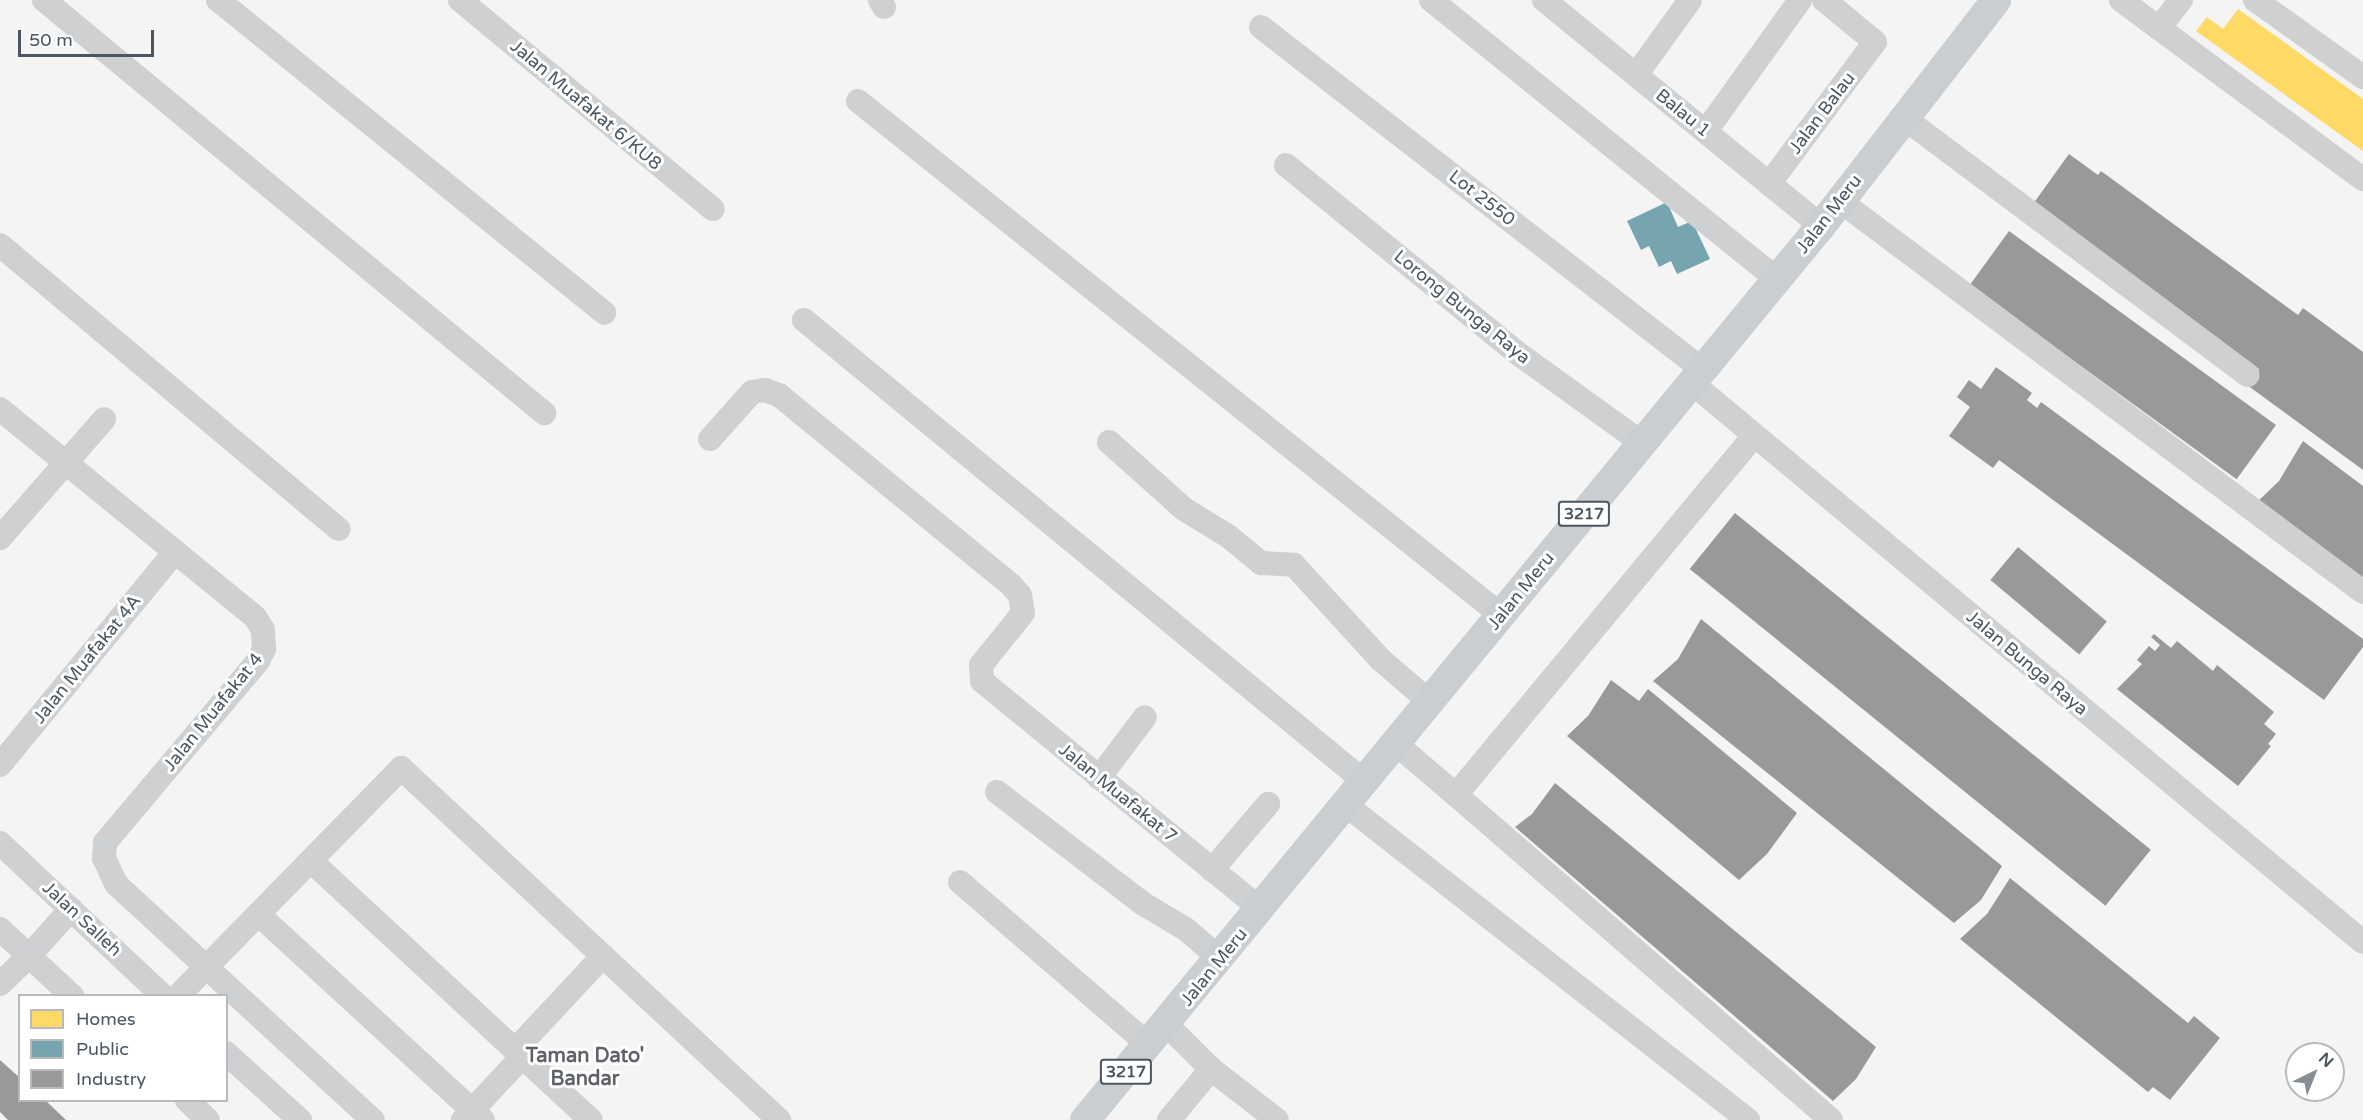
<!DOCTYPE html>
<style>
body{margin:0}
#map{position:relative;width:2363px;height:1120px;overflow:hidden;background:#f4f4f4;font-family:"Varela Round",sans-serif}
div>[style]{position:absolute}
[style*='--x']{left:calc(var(--x)*1px);top:calc(var(--y)*1px);width:calc(var(--w)*1px);rotate:calc(var(--a)*1deg)}
.homes>*{inset:0;background:#ffd966}
.public>*{inset:0;background:#76a5af}
.industry>*{inset:0;background:#999;transform-origin:0 0}
.minor>*{height:24px;margin:-12px;padding:0 12px;transform-origin:12px;border-radius:12px;background:#ced0d2}
.major>*{height:30px;margin:-15px;padding:0 15px;transform-origin:15px;border-radius:15px;background:#caced1}
span{translate:-50% -50%;white-space:nowrap;text-align:center;line-height:1.15;-webkit-text-stroke:6px #fff;paint-order:stroke}
.shield-label span{padding:2px 4px;background:#fff;border:2px solid;border-radius:4px;-webkit-text-stroke-width:0}
.shield-label{font-size:16px;color:#4a5661;font-weight:700}
.street-label{font-size:18px;color:#4a5661}
.neighbourhood-label{font-size:20px;color:#5f6368;font-weight:700}
.legend{position:absolute;left:18px;top:994px;width:210px;height:108px;box-sizing:border-box;background:#fff;border:2px solid #b7bbc0;margin:0;padding:8px 10px;list-style:none;font-size:18px;color:#4a5661}
.legend li{display:flex;align-items:center;gap:12px;height:30px}
.legend b{width:30px;border:2px solid #b7bbc0}
.north{position:absolute;left:2285px;top:1042px;width:60px;height:60px;box-sizing:border-box;background:#fff;border:2px solid #b7bbc0;border-radius:50%;rotate:43deg;font-size:16px;font-weight:700;line-height:24px;text-align:center;color:#4a5661}
.north::after{content:'';display:block;margin:auto;width:21px;height:27px;background:#868d94;clip-path:polygon(50% 0,100% 100%,50% 72%,0 100%)}
.scale{position:absolute;left:18px;top:30px;width:136px;height:27px;box-sizing:border-box;border:3px solid #4a5661;border-top:0;padding-left:8px;font-size:18px;line-height:21px;white-space:nowrap;color:#4a5661;-webkit-text-stroke:4px #fff;paint-order:stroke}
</style>
<div id="map">
<div class="homes">
<i style="clip-path:polygon(2238px 9px,2363px 99px,2363px 151px,2196px 31px,2207px 17px,2223px 29px)"></i>
</div>
<div class="public">
<i style="clip-path:polygon(1667px 202px,1678px 227px,1692px 221px,1710px 259px,1677px 274px,1671px 261px,1659px 267px,1649px 246px,1641px 250px,1627px 221px)"></i>
</div>
<div class="industry">
<i style="clip-path:polygon(2069px 154px,2098px 175px,2101px 171px,2298px 315px,2303px 308px,2363px 352px,2363px 470px,2247px 385px,2259px 369px,2033px 204px)"></i>
<i style="left:2009px;top:231px;width:330px;height:67px;rotate:36deg"></i>
<i style="clip-path:polygon(1996px 367px,2032px 393px,2027px 400px,2037px 408px,2041px 402px,2363px 639px,2363px 647px,2324px 700px,1999px 460px,1993px 468px,1949px 436px,1970px 407px,1957px 397px,1969px 380px,1981px 389px)"></i>
<i style="clip-path:polygon(2303px 441px,2363px 486px,2363px 583px,2255px 504px,2279px 481px)"></i>
<i style="left:1735px;top:513px;width:535px;height:72px;rotate:39deg"></i>
<i style="left:2018px;top:547px;width:116px;height:43px;rotate:40deg"></i>
<i style="clip-path:polygon(1701px 619px,2002px 866px,1981px 900px,1954px 923px,1653px 681px,1678px 659px)"></i>
<i style="clip-path:polygon(2154px 634px,2171px 648px,2177px 641px,2213px 671px,2217px 665px,2274px 712px,2264px 724px,2276px 734px,2268px 744px,2271px 746px,2238px 786px,2117px 689px,2142px 664px,2137px 660px,2149px 646px,2155px 651px,2160px 645px,2151px 637px)"></i>
<i style="clip-path:polygon(1611px 680px,1639px 701px,1648px 689px,1797px 813px,1767px 854px,1739px 880px,1567px 736px,1588px 716px)"></i>
<i style="clip-path:polygon(1555px 783px,1876px 1047px,1856px 1079px,1833px 1101px,1515px 827px,1532px 814px)"></i>
<i style="clip-path:polygon(2010px 878px,2188px 1023px,2194px 1016px,2220px 1038px,2170px 1100px,2153px 1087px,2148px 1092px,1960px 939px,1987px 914px)"></i>
<i style="clip-path:polygon(0 1060px,20px 1078px,20px 1100px,45px 1100px,66px 1120px,8px 1120px,0 1112px)"></i>
</div>
<div class="minor">
<i style="--x:44;--y:0;--w:649;--a:39.56"></i>
<i style="--x:218;--y:0;--w:497;--a:39"></i>
<i style="--x:460;--y:0;--w:328;--a:39.6"></i>
<i style="--x:880;--y:0;--w:8;--a:60"></i>
<i style="--x:1431;--y:0;--w:444;--a:38.9"></i>
<i style="--x:1544;--y:0;--w:357;--a:39.2"></i>
<i style="--x:2121;--y:0;--w:301;--a:36.5"></i>
<i style="--x:2255;--y:0;--w:133;--a:35.5"></i>
<i style="--x:1261;--y:27;--w:559;--a:37.81"></i>
<i style="--x:2159;--y:28;--w:36;--a:-52"></i>
<i style="--x:1636;--y:75;--w:92;--a:-54.2"></i>
<i style="--x:858;--y:101;--w:823;--a:38.64"></i>
<i style="--x:1904;--y:118;--w:429;--a:36.8"></i>
<i style="--x:1706;--y:131;--w:161;--a:-54.3"></i>
<i style="--x:1286;--y:165;--w:296;--a:39.1"></i>
<i style="--x:1516;--y:352;--w:155;--a:35.8"></i>
<i style="--x:1769;--y:184;--w:177;--a:-53.3"></i>
<i style="--x:1875;--y:42;--w:66;--a:-140.5"></i>
<i style="--x:1840;--y:201;--w:653;--a:36.78"></i>
<i style="--x:0;--y:245;--w:442;--a:40"></i>
<i style="--x:804;--y:320;--w:727;--a:39.47"></i>
<i style="--x:1692;--y:383;--w:873;--a:39.8"></i>
<i style="--x:0;--y:409;--w:329;--a:39.2"></i>
<i style="--x:255;--y:617;--w:15;--a:58"></i>
<i style="--x:263;--y:630;--w:19;--a:87"></i>
<i style="--x:264;--y:649;--w:13;--a:117"></i>
<i style="--x:258;--y:661;--w:238;--a:130.1"></i>
<i style="--x:105;--y:843;--w:15;--a:94"></i>
<i style="--x:104;--y:858;--w:29;--a:65"></i>
<i style="--x:116;--y:884;--w:349;--a:42.6"></i>
<i style="--x:1753;--y:437;--w:465;--a:129.7"></i>
<i style="--x:1456;--y:795;--w:496;--a:40.9"></i>
<i style="--x:710;--y:439;--w:63;--a:-48.2"></i>
<i style="--x:752;--y:392;--w:13;--a:-9"></i>
<i style="--x:765;--y:390;--w:15;--a:20"></i>
<i style="--x:779;--y:395;--w:300;--a:39.3"></i>
<i style="--x:1011;--y:585;--w:13;--a:48"></i>
<i style="--x:1020;--y:595;--w:18;--a:81"></i>
<i style="--x:1023;--y:613;--w:67;--a:128.9"></i>
<i style="--x:981;--y:665;--w:16;--a:86"></i>
<i style="--x:982;--y:681;--w:360;--a:39.3"></i>
<i style="--x:1109;--y:442;--w:101;--a:41.8"></i>
<i style="--x:1184;--y:509;--w:52;--a:31.5"></i>
<i style="--x:1228;--y:536;--w:43;--a:39.3"></i>
<i style="--x:1261;--y:563;--w:33;--a:3"></i>
<i style="--x:1294;--y:565;--w:129;--a:47.5"></i>
<i style="--x:1381;--y:660;--w:65;--a:40.6"></i>
<i style="--x:0;--y:538;--w:158;--a:-48.8"></i>
<i style="--x:1396;--y:744;--w:79;--a:40.4"></i>
<i style="--x:0;--y:765;--w:276;--a:-50.6"></i>
<i style="--x:1099;--y:778;--w:76;--a:-53"></i>
<i style="--x:997;--y:792;--w:183;--a:37.4"></i>
<i style="--x:1142;--y:903;--w:52;--a:31"></i>
<i style="--x:1187;--y:930;--w:44;--a:41.3"></i>
<i style="--x:1346;--y:805;--w:511;--a:38.08"></i>
<i style="--x:0;--y:843;--w:224;--a:43.2"></i>
<i style="--x:311;--y:861;--w:381;--a:42.8"></i>
<i style="--x:1212;--y:870;--w:87;--a:-49.7"></i>
<i style="--x:960;--y:882;--w:250;--a:40.8"></i>
<i style="--x:71;--y:909;--w:63;--a:131.8"></i>
<i style="--x:29;--y:956;--w:59;--a:42.9"></i>
<i style="--x:258;--y:914;--w:305;--a:42.5"></i>
<i style="--x:0;--y:929;--w:40;--a:43"></i>
<i style="--x:29;--y:956;--w:40;--a:136"></i>
<i style="--x:178;--y:996;--w:319;--a:-45.6"></i>
<i style="--x:401;--y:768;--w:517;--a:42.96"></i>
<i style="--x:1167;--y:1025;--w:62;--a:45"></i>
<i style="--x:1211;--y:1069;--w:83;--a:37.7"></i>
<i style="--x:515;--y:1050;--w:129;--a:-46.9"></i>
<i style="--x:226;--y:1053;--w:100;--a:42.2"></i>
<i style="--x:187;--y:1100;--w:29;--a:44"></i>
<i style="--x:463;--y:1120;--w:86;--a:-46.9"></i>
<i style="--x:1169;--y:1120;--w:66;--a:-50.5"></i>
</div>
<div class="major">
<i style="--x:1085;--y:1120;--w:1158;--a:-50.54"></i>
<i style="--x:1821;--y:226;--w:286;--a:-52.2"></i>
</div>
<div class="shield-label">
<span style="left:1584px;top:514px">3217</span>
<span style="left:1126px;top:1072px">3217</span>
</div>
<div class="street-label">
<span style="left:586px;top:105px;rotate:40deg">Jalan Muafakat 6/KU8</span>
<span style="left:1683px;top:113px;rotate:39deg">Balau 1</span>
<span style="left:1822px;top:113px;rotate:-53deg">Jalan Balau</span>
<span style="left:1482px;top:198px;rotate:38deg">Lot 2550</span>
<span style="left:1829px;top:214px;rotate:-52deg">Jalan Meru</span>
<span style="left:1462px;top:307px;rotate:39deg">Lorong Bunga Raya</span>
<span style="left:1521px;top:591px;rotate:-51deg">Jalan Meru</span>
<span style="left:87px;top:659px;rotate:-51deg">Jalan Muafakat 4A</span>
<span style="left:2027px;top:663px;rotate:40deg">Jalan Bunga Raya</span>
<span style="left:213px;top:712px;rotate:-51deg">Jalan Muafakat 4</span>
<span style="left:1118px;top:793px;rotate:39deg">Jalan Muafakat 7</span>
<span style="left:82px;top:919px;rotate:43deg">Jalan Salleh</span>
<span style="left:1214px;top:967px;rotate:-51deg">Jalan Meru</span>
</div>
<div class="neighbourhood-label">
<span style="left:585px;top:1068px">Taman Dato'<br>Bandar</span>
</div>
<ul class="legend">
<li><b style="height:16px;background:#ffd966"></b>Homes</li>
<li><b style="height:16px;background:#76a5af"></b>Public</li>
<li><b style="height:16px;background:#999"></b>Industry</li>
</ul>
<div class="north">N</div>
<div class="scale">50 m</div>
</div>
